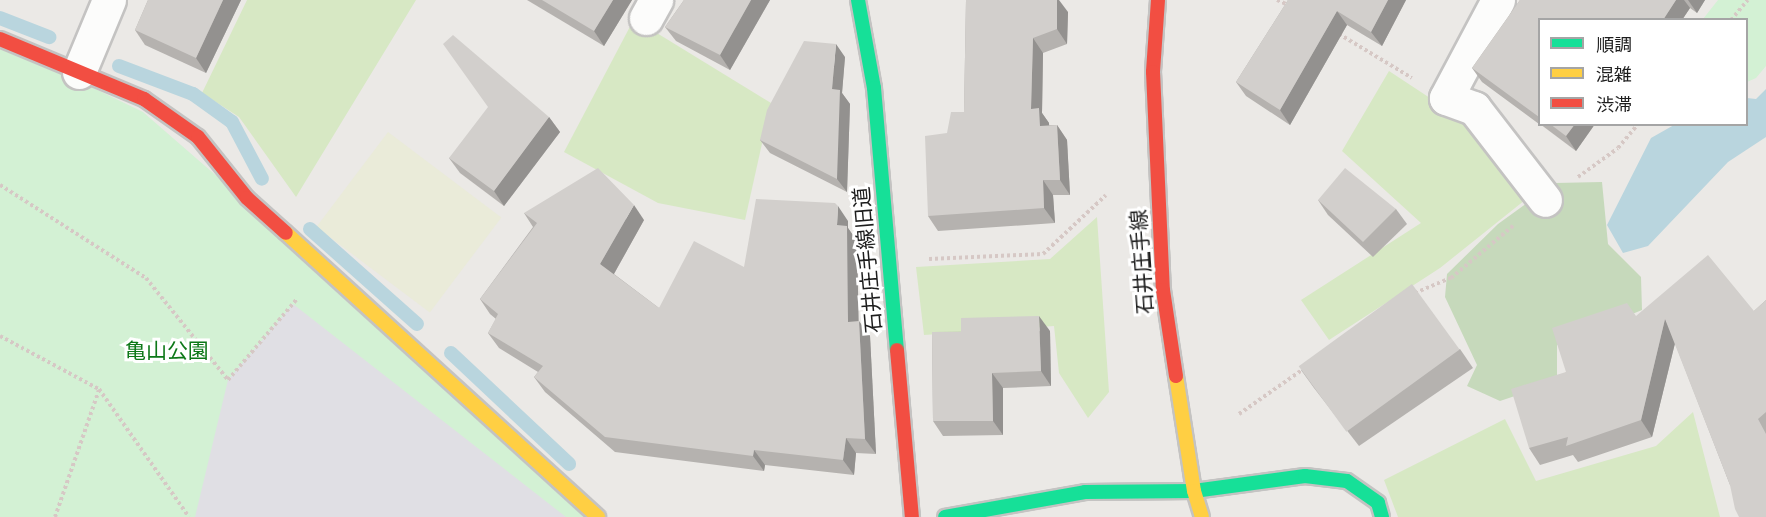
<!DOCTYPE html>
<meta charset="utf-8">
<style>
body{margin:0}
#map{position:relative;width:1766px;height:517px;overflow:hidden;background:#ebe9e6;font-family:Montserrat,"Noto Sans JP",sans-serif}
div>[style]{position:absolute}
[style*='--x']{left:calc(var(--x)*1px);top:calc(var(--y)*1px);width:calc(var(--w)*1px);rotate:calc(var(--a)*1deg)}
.farmland>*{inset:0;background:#eaebd9;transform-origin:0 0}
.grass>*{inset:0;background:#d7e8c4}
.forest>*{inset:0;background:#c6d9bb}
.park>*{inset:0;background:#d3f1d4}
.plaza>*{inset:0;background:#e0dfe4}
.water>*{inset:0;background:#b9d5de}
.stream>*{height:14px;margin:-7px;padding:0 7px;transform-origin:7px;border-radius:7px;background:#b9d5de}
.path>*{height:4px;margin-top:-2px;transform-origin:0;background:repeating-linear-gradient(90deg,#d6c8c5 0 3px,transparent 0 6px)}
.roads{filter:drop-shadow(2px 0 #c4c3c2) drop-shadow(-2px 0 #c4c3c2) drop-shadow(0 2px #c4c3c2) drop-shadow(0 -2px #c4c3c2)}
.street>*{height:33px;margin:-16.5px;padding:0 16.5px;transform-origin:16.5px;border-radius:16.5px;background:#fcfcfb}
.fast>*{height:14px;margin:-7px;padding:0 7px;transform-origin:7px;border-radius:7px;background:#16e098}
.slow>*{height:14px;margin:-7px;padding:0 7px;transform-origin:7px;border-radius:7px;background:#ffcf43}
.jam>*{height:14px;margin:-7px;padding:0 7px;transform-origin:7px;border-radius:7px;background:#f24e42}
.wall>*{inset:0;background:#b5b2af}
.shaded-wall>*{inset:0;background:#93918f}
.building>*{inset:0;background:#d2cfcc;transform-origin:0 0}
span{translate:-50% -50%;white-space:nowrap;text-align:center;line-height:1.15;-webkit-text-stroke:6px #fff;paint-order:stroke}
.street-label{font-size:21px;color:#1d1d1d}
.park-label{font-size:21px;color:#0d7818}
.legend{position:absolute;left:1538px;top:18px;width:210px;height:108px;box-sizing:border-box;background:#fff;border:2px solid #a5a5a5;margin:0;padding:8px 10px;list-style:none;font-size:18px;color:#1d1d1d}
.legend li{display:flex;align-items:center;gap:12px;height:30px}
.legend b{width:30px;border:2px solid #a5a5a5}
</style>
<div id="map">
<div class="farmland">
<i style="left:388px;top:132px;width:142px;height:119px;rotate:37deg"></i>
</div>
<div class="grass">
<i style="clip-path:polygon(247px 0,416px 0,296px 197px,239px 117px,202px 93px)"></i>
<i style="clip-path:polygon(634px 19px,771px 103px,745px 220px,658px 203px,564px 152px)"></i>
<i style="clip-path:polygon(1389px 71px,1474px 127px,1530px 196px,1440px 268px,1329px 340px,1301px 300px,1421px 223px,1342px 151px)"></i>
<i style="clip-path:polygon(1097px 217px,1109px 392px,1088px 418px,1059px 373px,1054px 326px,924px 335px,916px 267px,1050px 259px)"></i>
<i style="clip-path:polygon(1693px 412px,1720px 517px,1398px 517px,1384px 480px,1505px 419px,1536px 481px,1656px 446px)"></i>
</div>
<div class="forest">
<i style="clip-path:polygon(1602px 182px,1608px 244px,1641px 277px,1642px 310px,1557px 345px,1557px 382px,1500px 401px,1467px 386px,1477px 365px,1445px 297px,1447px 274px,1498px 224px,1555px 183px)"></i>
</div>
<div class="park">
<i style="clip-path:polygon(1718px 0,1766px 0,1766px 66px,1756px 78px,1747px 82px,1746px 20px,1703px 19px)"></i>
<i style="clip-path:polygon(0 43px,143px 112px,364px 304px,598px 517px,0 517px)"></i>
</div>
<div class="plaza">
<i style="clip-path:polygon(293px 304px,566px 517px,195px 517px,228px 380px)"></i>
</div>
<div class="water">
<i style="clip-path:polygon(1766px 89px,1766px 137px,1728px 162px,1648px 246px,1623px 253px,1607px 225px,1651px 138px,1674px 125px,1746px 124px,1747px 98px,1756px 99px)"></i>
</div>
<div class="stream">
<i style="--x:0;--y:18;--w:53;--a:21.2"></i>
<i style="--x:119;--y:66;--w:79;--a:20.7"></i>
<i style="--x:193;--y:94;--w:48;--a:35.7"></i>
<i style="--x:232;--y:122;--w:64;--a:62.2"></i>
<i style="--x:310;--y:229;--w:143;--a:41.6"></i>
<i style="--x:451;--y:353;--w:162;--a:43.2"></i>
</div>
<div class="path">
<i style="--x:1277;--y:0;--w:12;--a:24"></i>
<i style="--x:1731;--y:20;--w:26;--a:-50"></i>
<i style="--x:1339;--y:34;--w:85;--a:31.1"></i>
<i style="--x:1578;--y:177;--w:49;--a:-35.9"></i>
<i style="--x:1618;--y:148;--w:31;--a:-50"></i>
<i style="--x:0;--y:185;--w:173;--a:32.5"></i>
<i style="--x:146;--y:278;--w:131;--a:51.2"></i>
<i style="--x:228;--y:380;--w:106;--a:-49.6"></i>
<i style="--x:929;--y:259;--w:114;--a:-2.5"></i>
<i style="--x:1043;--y:254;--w:86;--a:-43.1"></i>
<i style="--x:1415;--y:293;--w:39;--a:-23"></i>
<i style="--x:1451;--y:278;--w:82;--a:-40.1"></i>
<i style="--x:0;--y:336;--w:112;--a:28.2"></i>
<i style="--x:99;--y:389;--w:156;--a:54.9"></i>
<i style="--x:1239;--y:414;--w:80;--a:-34.9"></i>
<i style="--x:55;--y:517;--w:134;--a:-70.9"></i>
</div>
<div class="roads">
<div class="street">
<i style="--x:1498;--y:0;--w:111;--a:118"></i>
<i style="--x:1446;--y:98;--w:30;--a:20"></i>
<i style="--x:1474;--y:108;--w:116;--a:52.3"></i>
<i style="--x:646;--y:18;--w:21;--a:-61"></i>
<i style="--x:79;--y:72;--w:78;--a:-67.4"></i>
</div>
<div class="fast">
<i style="--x:858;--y:0;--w:89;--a:79.7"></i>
<i style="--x:874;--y:88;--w:263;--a:85"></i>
<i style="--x:945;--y:517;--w:142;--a:-10.1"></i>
<i style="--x:1085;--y:492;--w:109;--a:-0.5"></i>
<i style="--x:1194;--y:491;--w:112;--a:-7.7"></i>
<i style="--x:1305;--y:476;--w:42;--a:6.8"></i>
<i style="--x:1347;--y:481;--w:38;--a:35"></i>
<i style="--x:1378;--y:503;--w:15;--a:74"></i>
</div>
<div class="slow">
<i style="--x:286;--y:233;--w:422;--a:42.3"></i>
<i style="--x:1176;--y:376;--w:116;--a:81.1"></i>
<i style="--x:1194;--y:491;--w:27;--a:73"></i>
</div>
<div class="jam">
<i style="--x:1158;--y:0;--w:72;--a:94"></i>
<i style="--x:1153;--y:72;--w:218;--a:87.4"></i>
<i style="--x:1163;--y:290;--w:87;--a:81.4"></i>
<i style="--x:0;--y:39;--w:156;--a:22.6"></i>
<i style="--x:144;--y:99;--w:66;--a:35.1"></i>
<i style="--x:198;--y:137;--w:78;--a:51.2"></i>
<i style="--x:247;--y:198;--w:52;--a:41.9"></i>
<i style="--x:897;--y:350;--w:168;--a:84.9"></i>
</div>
</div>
<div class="wall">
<i style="clip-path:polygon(148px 0,241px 0,206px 73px,145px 45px,135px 30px)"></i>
<i style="clip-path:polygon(527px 0,632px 0,604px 46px)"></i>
<i style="clip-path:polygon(684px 0,770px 0,730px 70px,676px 41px,665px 27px)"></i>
<i style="clip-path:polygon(966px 0,1068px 12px,1067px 44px,1043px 53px,1042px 113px,1049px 123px,1049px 125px,1057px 125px,1067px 140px,1070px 195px,1053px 195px,1055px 223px,938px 231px,928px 216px,964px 112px)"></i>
<i style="clip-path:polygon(1288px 0,1406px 0,1382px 46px,1347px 25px,1290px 125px,1246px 96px,1236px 82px)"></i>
<i style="clip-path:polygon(1520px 0,1705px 0,1697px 13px,1690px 8px,1682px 20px,1539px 20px,1539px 124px,1482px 82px,1472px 68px)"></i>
<i style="clip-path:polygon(845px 57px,842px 93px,850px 104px,847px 192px,770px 153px,760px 140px)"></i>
<i style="clip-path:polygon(549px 117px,560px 132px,504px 206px,460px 173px,449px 158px)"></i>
<i style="clip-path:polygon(1540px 124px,1595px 124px,1576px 151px)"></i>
<i style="clip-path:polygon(1318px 200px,1396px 209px,1407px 224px,1373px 257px,1328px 215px)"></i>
<i style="clip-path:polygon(524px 213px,644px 220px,614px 274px,659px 308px,744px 267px,848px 221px,848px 228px,857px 241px,858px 321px,870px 336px,876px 454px,856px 453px,854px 475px,765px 465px,764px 471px,615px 452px,545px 392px,534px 377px,538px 372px,499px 348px,488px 333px,496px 319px,490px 314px,480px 299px,533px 227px)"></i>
<i style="clip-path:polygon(1766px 300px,1766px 517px,1730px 485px,1675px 343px,1652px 437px,1578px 462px,1573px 455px,1540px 465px,1529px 448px,1566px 372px,1636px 316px,1754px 311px)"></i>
<i style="clip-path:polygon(1050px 331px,1051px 386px,1003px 388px,1003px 435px,943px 436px,933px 421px,932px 332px)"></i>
<i style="clip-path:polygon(1460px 349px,1473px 368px,1359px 446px,1314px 388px,1301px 370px)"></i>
</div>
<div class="shaded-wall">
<i style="clip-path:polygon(223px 0,241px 0,206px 73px,196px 58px)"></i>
<i style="clip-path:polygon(613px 0,632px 0,604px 46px,594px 31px)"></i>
<i style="clip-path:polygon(751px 0,770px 0,730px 70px,720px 55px)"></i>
<i style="clip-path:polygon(1057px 0,1059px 0,1068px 12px,1067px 44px,1057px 29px)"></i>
<i style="clip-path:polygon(1388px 0,1406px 0,1382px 46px,1371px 32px)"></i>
<i style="clip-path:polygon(1676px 0,1684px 0,1690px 8px,1682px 20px,1663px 20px)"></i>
<i style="clip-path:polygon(1688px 0,1705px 0,1697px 13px)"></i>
<i style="clip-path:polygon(1337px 11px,1347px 25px,1290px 125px,1280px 110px)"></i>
<i style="clip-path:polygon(1033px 38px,1043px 53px,1042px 113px,1049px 123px,1050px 141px,1040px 126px,1031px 109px)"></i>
<i style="clip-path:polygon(836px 44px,845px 57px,842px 93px,850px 104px,847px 192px,837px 179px,832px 89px)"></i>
<i style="clip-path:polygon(549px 117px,560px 132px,504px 206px,494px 191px)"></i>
<i style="clip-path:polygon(1575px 124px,1595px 124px,1576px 151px,1566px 136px)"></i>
<i style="clip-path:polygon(1057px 125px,1067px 140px,1070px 195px,1060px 180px)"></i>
<i style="clip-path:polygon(1043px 180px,1053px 195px,1055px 223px,1044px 208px)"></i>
<i style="clip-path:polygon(634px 205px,644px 220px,611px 279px,600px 264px)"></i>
<i style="clip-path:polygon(838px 206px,848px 221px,848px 228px,857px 241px,859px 337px,848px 322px,837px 225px)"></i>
<i style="clip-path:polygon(1039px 316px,1050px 331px,1051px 386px,1041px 371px)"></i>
<i style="clip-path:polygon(1665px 319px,1677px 335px,1652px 437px,1641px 420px)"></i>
<i style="clip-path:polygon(859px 321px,870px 336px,876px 454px,865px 439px)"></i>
<i style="clip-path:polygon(992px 373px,1003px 388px,1003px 435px,993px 421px)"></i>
<i style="clip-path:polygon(846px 438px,856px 453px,854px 475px,843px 460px)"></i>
<i style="clip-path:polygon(754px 450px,765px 465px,764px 471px,753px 456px)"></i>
</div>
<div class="building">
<i style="clip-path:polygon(148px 0,223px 0,196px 58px,135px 30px)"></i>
<i style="clip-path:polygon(542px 0,613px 0,594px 31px)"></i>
<i style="clip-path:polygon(684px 0,751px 0,720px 55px,665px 27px)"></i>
<i style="clip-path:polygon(966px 0,1057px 0,1057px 29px,1033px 38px,1031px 109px,1039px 108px,1040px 126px,1057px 125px,1060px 180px,1043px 180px,1044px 208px,928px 216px,925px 136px,947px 133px,951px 112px,964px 112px)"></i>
<i style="clip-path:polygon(1288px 0,1388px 0,1371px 32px,1337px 11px,1280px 110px,1236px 82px)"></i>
<i style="clip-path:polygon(1520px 0,1676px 0,1663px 20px,1539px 20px,1539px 117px,1472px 68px)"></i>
<i style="clip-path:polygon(453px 35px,549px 117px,494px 191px,449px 158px,488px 107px,443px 44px)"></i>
<i style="clip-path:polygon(804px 41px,836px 44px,832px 89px,840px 90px,837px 179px,760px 140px,767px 110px)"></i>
<i style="clip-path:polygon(1550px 124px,1575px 124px,1566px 136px)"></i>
<i style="clip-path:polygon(598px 168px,634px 205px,600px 264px,659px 308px,694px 241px,744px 267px,756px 199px,835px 203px,838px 206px,837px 225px,847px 226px,848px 322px,859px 321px,865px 439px,846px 438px,843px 460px,754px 450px,753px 456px,605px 437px,534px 377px,543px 366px,488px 333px,498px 314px,480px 299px,537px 223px,524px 213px)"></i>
<i style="clip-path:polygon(1345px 168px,1396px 209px,1363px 242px,1318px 200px)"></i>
<i style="clip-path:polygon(1708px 255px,1754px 311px,1766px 300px,1766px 412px,1758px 419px,1766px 434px,1766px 517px,1739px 517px,1735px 509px,1730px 485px,1665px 319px,1641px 420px,1566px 446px,1568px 437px,1529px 448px,1511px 389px,1566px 372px,1552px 328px,1627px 303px,1636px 316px)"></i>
<i style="left:1412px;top:284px;width:81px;height:140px;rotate:54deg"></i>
<i style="clip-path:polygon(1039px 316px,1041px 371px,992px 373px,993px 421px,933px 421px,932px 332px,961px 332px,961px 318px)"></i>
</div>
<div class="street-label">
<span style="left:868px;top:260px;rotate:-95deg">石井庄手線旧道</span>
<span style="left:1142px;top:262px;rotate:-94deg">石井庄手線</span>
</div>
<div class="park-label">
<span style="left:167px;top:351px">亀山公園</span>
</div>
<ul class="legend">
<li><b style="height:8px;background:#16e098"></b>順調</li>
<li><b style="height:8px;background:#ffcf43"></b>混雑</li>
<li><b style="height:8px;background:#f24e42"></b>渋滞</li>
</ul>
</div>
